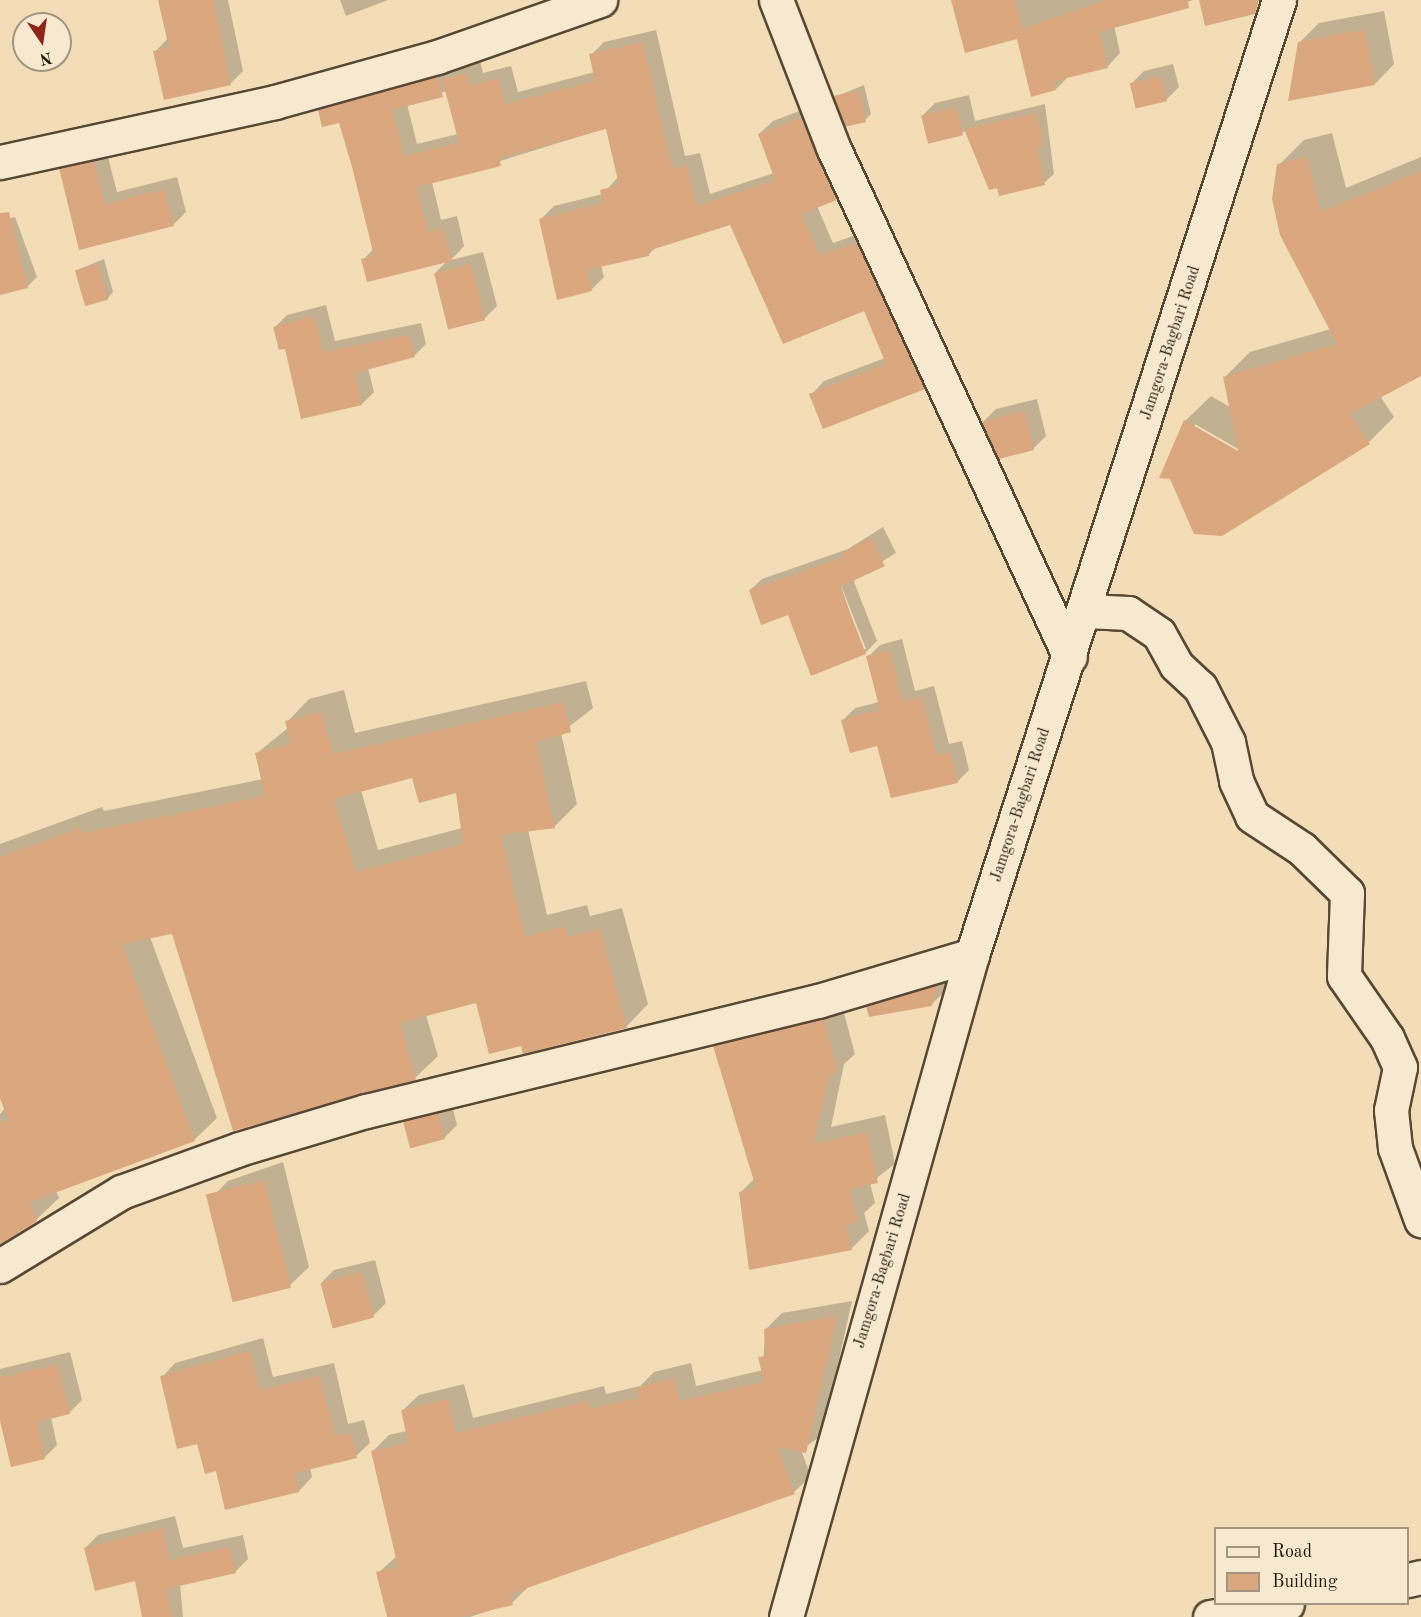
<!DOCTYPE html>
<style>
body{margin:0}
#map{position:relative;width:1421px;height:1617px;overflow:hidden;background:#f3ddb7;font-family:"Old Standard TT",serif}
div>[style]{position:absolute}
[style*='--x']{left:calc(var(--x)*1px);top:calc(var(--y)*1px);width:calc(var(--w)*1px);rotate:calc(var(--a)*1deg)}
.shadow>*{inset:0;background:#0003}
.building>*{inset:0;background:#daa77f;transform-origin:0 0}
.roads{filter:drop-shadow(2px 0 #584835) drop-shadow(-2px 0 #584835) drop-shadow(0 2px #584835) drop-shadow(0 -2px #584835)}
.minor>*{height:33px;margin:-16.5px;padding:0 16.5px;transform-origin:16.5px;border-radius:16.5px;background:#f7e9d0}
span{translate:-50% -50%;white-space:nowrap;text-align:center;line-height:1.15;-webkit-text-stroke:4.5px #f7e9d0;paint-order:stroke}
.street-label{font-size:16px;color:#25170a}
.legend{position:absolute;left:1214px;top:1527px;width:195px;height:78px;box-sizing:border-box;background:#f7e9d0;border:2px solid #a39581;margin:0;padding:8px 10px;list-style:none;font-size:18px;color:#25170a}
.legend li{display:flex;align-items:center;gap:12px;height:30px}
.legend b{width:30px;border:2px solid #a39581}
.north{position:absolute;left:12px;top:12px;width:60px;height:60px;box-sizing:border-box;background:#f7e9d0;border:2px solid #a39581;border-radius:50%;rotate:167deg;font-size:16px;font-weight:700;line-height:24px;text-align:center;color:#25170a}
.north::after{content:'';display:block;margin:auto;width:21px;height:27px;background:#8f2418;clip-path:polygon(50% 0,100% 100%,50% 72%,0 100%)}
</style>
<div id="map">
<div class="shadow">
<i style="clip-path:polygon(160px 0,228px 0,243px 71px,230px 84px,155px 52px,168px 38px)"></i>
<i style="clip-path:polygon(340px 0,388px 0,346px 16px)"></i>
<i style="clip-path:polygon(952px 0,1193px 0,1114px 25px,1120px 53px,1107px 67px,1069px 76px,1056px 89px,1019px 38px)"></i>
<i style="clip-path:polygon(1384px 11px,1394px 64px,1375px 84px,1299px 43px,1319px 23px)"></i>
<i style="clip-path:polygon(evenodd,656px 30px,685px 156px,700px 153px,710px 194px,774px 173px,759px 134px,773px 121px,815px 105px,850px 186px,817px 206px,833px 243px,870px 230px,937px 375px,924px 388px,811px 395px,824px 381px,885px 358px,864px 309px,731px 223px,656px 247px,648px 255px,601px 265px,604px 277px,591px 290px,541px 219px,554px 206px,603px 194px,619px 176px,607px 128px,432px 182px,441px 220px,457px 216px,464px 246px,451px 260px,483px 252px,497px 306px,484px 319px,435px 273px,448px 260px,363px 260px,374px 248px,354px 166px,340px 121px,320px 110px,333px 97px,480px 61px,483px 73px,511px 66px,518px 92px,595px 72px,591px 55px,604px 42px,656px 30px,447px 91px,458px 134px,417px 144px,407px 104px,447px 91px)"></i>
<i style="clip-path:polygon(1173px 64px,1179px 87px,1166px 100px,1131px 84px,1144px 71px)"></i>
<i style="clip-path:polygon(864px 85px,871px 114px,865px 120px,835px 97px)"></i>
<i style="clip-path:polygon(969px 95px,975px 121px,1045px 104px,1054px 174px,1044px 183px,966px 130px,962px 133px,922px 116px,935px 103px)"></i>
<i style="clip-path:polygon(evenodd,1332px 133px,1346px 188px,1421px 157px,1421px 375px,1380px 396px,1394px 417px,1369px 442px,1222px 534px,1185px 421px,1211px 396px,1230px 407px,1224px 378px,1250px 352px,1331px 329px,1279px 165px,1304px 140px,1332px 133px,1195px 424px,1245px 453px,1244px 456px,1195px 428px,1195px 424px)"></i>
<i style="clip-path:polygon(106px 149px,117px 192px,177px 177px,186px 212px,173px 225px,80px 248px,60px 169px,73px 156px)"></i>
<i style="clip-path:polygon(15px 217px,37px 277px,27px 287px,0 294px,0 221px)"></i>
<i style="clip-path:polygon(104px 259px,113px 292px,107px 299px,77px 270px)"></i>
<i style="clip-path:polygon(326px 305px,335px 341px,421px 323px,426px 344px,414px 356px,368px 368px,374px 392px,362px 404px,275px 327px,287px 315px)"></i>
<i style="clip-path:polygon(1037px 399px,1046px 436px,1033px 449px,983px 422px,996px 409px)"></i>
<i style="clip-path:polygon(evenodd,883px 527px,896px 553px,853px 579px,877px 641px,865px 653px,750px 590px,762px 579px,848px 549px,883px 527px,839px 580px,866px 649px,862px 649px,839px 580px)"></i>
<i style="clip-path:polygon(902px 639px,915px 691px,934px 686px,949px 744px,962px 741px,969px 770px,957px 782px,879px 744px,843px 720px,855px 708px,879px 702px,868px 657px,880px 645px)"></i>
<i style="clip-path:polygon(evenodd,586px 681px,593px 708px,561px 733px,577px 804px,554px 827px,528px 830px,547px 915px,587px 905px,590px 916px,622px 908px,648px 1004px,626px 1027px,522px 1045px,477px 1002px,426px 1015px,438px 1056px,415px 1078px,173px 932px,150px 937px,217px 1118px,194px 1140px,56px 1191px,59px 1198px,36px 1220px,0 1244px,0 1114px,5px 1108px,0 1094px,0 844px,102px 807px,104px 811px,263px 779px,257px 753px,288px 728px,287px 722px,309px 699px,344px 690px,355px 733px,586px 681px,413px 777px,458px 791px,462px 828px,378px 850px,361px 790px,413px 777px)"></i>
<i style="clip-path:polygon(950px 973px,945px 991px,932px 1004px,867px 1007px,880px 994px)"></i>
<i style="clip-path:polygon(841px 1002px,855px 1054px,844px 1064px,831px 1127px,885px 1115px,895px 1164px,870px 1183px,875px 1203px,864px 1213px,869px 1231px,851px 1249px,740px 1193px,755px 1178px,715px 1046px,732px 1029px)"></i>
<i style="clip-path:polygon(451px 1101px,457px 1125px,444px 1138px,404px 1122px,417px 1109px)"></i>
<i style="clip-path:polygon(283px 1162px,309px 1267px,289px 1286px,209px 1200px,228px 1181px)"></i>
<i style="clip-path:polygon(375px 1260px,386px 1303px,373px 1316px,321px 1283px,334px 1270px)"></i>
<i style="clip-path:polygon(852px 1301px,822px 1435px,801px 1450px,811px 1476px,794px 1492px,528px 1587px,512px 1603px,470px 1617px,388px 1617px,378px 1573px,397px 1556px,372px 1452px,389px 1435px,407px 1431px,402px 1411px,419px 1395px,464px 1384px,473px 1418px,604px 1386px,606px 1394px,640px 1386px,654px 1372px,691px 1363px,696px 1386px,763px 1370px,765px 1330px,782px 1313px)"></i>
<i style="clip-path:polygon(263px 1338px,273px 1377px,334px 1363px,348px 1424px,364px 1420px,370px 1443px,356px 1456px,310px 1467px,312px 1477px,299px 1491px,217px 1469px,162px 1377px,175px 1363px)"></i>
<i style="clip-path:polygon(70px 1352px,82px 1400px,69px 1413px,51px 1417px,57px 1445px,44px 1458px,0 1415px,0 1369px)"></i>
<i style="clip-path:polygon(175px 1516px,183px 1548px,243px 1535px,248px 1559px,235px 1572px,180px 1584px,183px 1617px,144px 1617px,136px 1579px,85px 1548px,98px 1535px)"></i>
</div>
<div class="building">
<i style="clip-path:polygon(158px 0,213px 0,231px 85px,164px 100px,153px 51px,169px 48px)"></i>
<i style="clip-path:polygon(951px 0,1015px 0,1022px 29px,1107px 0,1188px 0,1189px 8px,1099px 32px,1108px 68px,1054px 81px,1056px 90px,1031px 97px,1017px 39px,965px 53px)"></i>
<i style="clip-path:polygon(1199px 0,1259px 0,1255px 14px,1205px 26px)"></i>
<i style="clip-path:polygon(1365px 29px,1375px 85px,1288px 101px,1298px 42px)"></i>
<i style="clip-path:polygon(643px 42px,672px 169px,687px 165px,697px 206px,775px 180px,758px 134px,801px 118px,837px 200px,801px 214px,820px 255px,857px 243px,925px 389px,823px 429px,809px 394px,886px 364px,864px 311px,783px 344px,730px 225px,648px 251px,649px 256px,586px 270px,592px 291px,557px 300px,539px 219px,603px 203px,600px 190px,619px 185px,606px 129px,499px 158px,501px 166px,417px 187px,428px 232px,443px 228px,452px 261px,367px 282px,361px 259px,374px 256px,352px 167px,339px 123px,322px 127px,318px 110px,437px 76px,443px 97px,392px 110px,404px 156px,459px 143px,442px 79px,467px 73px,470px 86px,498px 78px,505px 104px,595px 81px,589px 54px)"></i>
<i style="left:1161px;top:76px;width:26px;height:32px;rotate:77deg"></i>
<i style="clip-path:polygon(859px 91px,866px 122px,845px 127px,833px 96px)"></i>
<i style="left:956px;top:107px;width:29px;height:36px;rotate:76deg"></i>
<i style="clip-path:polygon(1036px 113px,1044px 146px,1036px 147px,1045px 185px,999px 196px,997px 188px,989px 190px,964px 129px)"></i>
<i style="clip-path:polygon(1307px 157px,1321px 212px,1421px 171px,1421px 376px,1350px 414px,1370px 444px,1222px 536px,1194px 534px,1170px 479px,1159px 478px,1184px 420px,1238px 451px,1223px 377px,1337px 344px,1280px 235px,1272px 199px,1277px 164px)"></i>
<i style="clip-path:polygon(94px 161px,105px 204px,164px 189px,174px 226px,79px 250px,59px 168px)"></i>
<i style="clip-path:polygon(9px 212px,28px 288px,0 295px,0 213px)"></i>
<i style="left:98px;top:264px;width:37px;height:24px;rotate:74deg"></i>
<i style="left:471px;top:264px;width:58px;height:38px;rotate:76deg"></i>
<i style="clip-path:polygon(314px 316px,323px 352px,409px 335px,415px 357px,355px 373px,362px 405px,301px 419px,285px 349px,279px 350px,273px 327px)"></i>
<i style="clip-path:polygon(1025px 411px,1034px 450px,999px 459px,981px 422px)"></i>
<i style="clip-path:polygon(871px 538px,885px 566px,840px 587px,866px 654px,811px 676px,788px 615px,761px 625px,749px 590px,845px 557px,842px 553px)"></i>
<i style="clip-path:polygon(890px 650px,903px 702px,922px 697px,937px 755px,950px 752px,958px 783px,891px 798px,877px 746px,850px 753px,841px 720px,880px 710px,866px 656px)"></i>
<i style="clip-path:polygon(evenodd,564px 702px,571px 732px,536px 742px,555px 828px,501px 835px,525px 937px,565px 926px,568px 937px,600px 929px,627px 1028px,523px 1054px,521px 1046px,489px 1054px,476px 1003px,400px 1023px,416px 1080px,233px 1131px,172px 934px,122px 944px,195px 1141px,30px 1202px,37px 1221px,0 1244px,0 1123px,8px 1120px,0 1098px,0 857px,80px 828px,81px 833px,265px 796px,255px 753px,291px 744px,285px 721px,322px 712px,333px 754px,564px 702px,412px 778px,419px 803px,456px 793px,463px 844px,356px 872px,334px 799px,412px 778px)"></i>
<i style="clip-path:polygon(938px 985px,932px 1006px,869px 1017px,866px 1006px)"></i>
<i style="clip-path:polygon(824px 1019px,838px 1073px,829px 1075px,814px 1144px,867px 1132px,878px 1183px,850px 1189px,858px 1222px,846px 1225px,852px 1250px,749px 1270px,739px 1192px,756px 1188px,713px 1046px)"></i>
<i style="left:438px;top:1113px;width:27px;height:36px;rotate:75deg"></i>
<i style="left:264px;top:1180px;width:111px;height:60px;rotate:76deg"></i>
<i style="left:362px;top:1272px;width:47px;height:43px;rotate:75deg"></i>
<i style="clip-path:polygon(837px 1316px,806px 1453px,777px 1447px,795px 1494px,510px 1594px,513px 1605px,461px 1617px,387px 1617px,376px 1572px,398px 1567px,371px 1451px,408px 1443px,401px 1410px,448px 1399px,456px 1433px,588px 1401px,590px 1409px,639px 1398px,636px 1388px,674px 1378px,680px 1401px,764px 1382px,758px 1357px,766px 1356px,764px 1329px)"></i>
<i style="clip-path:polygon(250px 1351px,260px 1390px,320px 1376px,335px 1436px,351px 1433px,357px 1458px,295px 1473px,299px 1492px,225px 1510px,216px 1471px,205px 1474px,197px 1444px,177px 1449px,160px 1376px)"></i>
<i style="clip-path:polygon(57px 1364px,70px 1414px,37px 1422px,45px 1459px,11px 1467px,0 1421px,0 1378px)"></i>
<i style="clip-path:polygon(163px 1528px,170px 1560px,230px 1547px,236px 1573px,166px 1589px,172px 1617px,142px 1617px,135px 1581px,95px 1591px,84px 1548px)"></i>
</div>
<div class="roads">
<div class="minor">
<i style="--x:776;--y:0;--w:158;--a:68.8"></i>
<i style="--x:833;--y:147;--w:562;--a:65.08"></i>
<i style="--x:0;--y:162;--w:281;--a:-12.3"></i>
<i style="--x:275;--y:102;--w:168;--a:-15.5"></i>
<i style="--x:437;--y:57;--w:173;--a:-19.3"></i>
<i style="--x:1086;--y:611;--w:42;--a:2.7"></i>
<i style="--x:1128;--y:613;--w:37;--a:34"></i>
<i style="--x:1159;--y:634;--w:35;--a:61"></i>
<i style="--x:1176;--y:665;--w:33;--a:43"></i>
<i style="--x:1200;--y:687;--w:62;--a:63"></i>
<i style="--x:1228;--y:742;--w:40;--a:78"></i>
<i style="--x:1236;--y:781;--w:38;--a:65"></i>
<i style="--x:1252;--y:816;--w:60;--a:33.4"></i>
<i style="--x:1302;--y:849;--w:63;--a:44.4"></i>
<i style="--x:1347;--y:893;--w:83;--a:92.1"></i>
<i style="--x:1344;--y:976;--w:75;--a:55.3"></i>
<i style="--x:1387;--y:1038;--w:32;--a:66"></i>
<i style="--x:1400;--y:1067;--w:44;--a:101.8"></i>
<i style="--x:1391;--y:1110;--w:38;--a:84"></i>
<i style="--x:1395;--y:1148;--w:77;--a:70.1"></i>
<i style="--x:0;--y:1266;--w:142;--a:-31.4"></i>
<i style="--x:121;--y:1192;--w:126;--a:-20"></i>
<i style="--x:239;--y:1149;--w:133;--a:-16.7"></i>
<i style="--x:366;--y:1111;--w:465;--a:-13.7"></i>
<i style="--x:818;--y:1001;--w:161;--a:-16.6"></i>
<i style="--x:1408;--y:1580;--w:13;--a:-13"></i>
<i style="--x:786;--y:1617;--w:688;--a:-74.31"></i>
<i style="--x:972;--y:955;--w:1003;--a:-72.18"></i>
<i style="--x:1210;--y:1617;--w:78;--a:-9.6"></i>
</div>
</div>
<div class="street-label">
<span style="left:1171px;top:343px;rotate:-72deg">Jamgora-Bagbari Road</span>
<span style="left:1021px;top:805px;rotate:-72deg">Jamgora-Bagbari Road</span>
<span style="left:883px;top:1271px;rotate:-73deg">Jamgora-Bagbari Road</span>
</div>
<ul class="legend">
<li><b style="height:8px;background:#f7e9d0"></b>Road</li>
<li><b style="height:16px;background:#daa77f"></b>Building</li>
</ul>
<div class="north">N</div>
</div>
